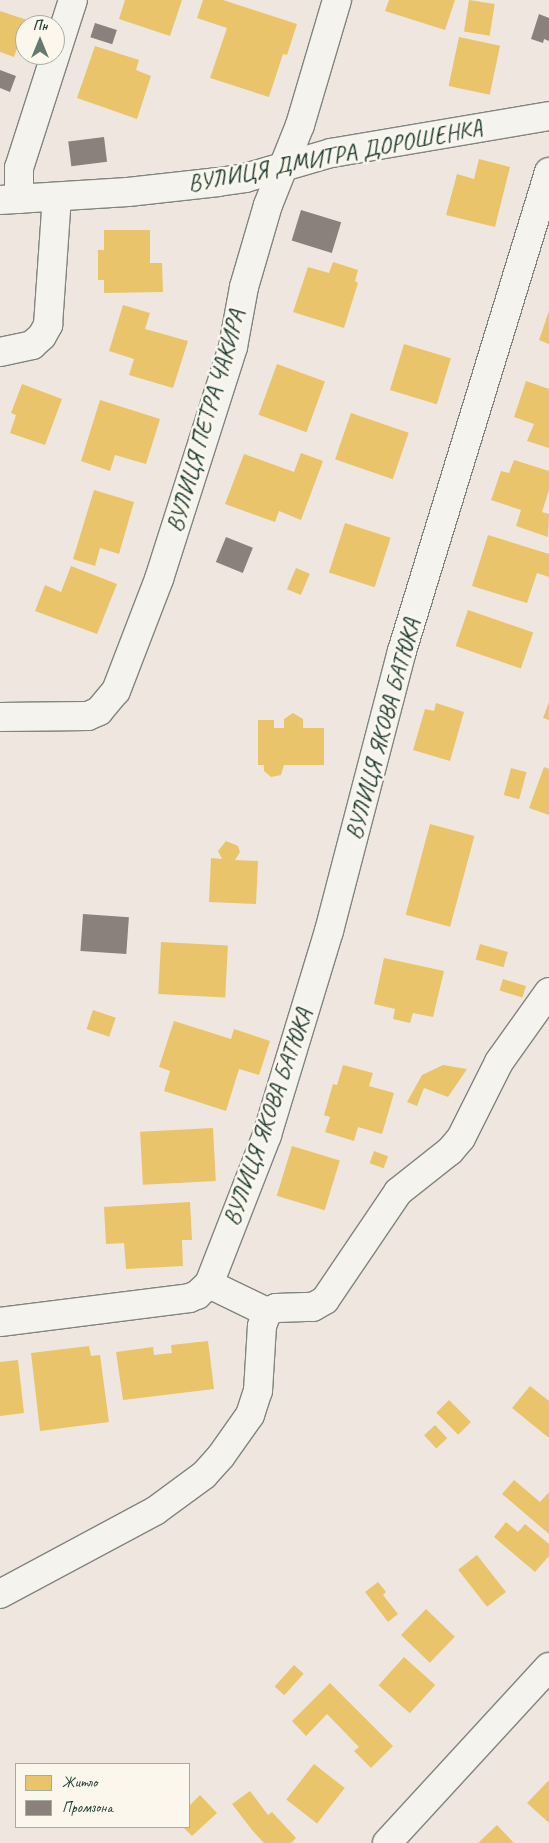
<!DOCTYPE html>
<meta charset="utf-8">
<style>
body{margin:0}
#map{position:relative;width:549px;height:1843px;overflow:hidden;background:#efe7df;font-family:Caveat,sans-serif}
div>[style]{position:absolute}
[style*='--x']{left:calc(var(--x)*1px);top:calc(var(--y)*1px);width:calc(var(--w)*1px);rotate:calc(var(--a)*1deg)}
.homes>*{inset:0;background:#e9c46a;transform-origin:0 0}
.industry>*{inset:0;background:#8a817c;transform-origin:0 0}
.roads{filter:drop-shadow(1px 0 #82847f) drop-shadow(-1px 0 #82847f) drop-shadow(0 1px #82847f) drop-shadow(0 -1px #82847f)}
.minor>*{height:28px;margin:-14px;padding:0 14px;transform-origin:14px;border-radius:14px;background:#f5f3ee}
span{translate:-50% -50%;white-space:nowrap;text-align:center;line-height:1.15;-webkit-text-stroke:5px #fbf7ec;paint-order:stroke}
.street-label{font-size:24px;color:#1f3d34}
.legend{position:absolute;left:15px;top:1763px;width:175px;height:65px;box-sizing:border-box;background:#fbf7ec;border:1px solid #a3ada2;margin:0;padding:6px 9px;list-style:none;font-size:15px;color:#1f3d34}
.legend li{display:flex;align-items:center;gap:10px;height:25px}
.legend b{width:25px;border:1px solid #a3ada2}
.north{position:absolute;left:15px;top:15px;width:50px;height:50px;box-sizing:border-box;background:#fbf7ec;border:1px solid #a3ada2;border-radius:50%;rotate:0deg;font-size:14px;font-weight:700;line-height:20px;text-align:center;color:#1f3d34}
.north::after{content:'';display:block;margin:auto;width:18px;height:22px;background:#687870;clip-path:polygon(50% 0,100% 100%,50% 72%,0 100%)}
</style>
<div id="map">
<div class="homes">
<i style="clip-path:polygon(125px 0,182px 0,170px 36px,119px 19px)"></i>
<i style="clip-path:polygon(203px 0,223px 0,297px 24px,287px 55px,283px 54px,269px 97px,210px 78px,227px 28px,197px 18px)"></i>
<i style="clip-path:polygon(389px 0,455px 0,445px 30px,385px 11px)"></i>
<i style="left:469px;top:0;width:26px;height:32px;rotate:9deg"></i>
<i style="clip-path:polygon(0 11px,27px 20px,14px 57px,0 52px)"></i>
<i style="left:459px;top:37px;width:42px;height:50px;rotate:12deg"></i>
<i style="clip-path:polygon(95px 46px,139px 60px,136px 70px,151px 76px,137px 119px,77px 98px)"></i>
<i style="clip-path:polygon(479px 159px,510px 167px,495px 227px,446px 215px,457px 174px,474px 179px)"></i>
<i style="clip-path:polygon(104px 230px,150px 230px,150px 263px,162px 263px,163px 292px,104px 293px,104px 280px,98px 280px,98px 250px,104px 250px)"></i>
<i style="clip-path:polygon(333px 262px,358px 270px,355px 281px,358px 283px,344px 328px,293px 312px,308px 267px,329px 273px)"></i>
<i style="clip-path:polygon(123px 305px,150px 313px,145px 329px,188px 341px,173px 388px,129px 375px,134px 359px,109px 351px)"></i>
<i style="clip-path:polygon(549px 311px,549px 344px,539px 340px)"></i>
<i style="left:404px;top:344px;width:49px;height:48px;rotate:17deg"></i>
<i style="left:277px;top:364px;width:51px;height:54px;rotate:20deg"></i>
<i style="clip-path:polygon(526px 381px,549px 389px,549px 448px,527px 441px,534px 424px,514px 417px)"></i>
<i style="clip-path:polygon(22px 384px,62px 399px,45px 445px,10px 433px,16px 415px,11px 413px)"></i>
<i style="clip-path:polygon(100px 400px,160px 419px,146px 464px,115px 455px,110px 471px,81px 461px)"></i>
<i style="left:351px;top:413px;width:61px;height:49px;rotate:19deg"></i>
<i style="clip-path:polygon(301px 453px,323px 461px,301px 520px,279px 511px,275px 522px,225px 504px,244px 454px,294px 472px)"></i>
<i style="clip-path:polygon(514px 460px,549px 471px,549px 490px,542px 512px,549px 514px,548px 537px,516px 526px,521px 510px,491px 500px,501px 471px,509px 473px)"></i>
<i style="clip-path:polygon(94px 490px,134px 502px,119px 554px,100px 548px,95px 566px,73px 559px)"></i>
<i style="left:345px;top:523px;width:48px;height:52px;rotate:18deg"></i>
<i style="clip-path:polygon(488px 535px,549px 554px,549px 577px,537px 573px,527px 603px,472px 586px)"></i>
<i style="clip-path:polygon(71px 566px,117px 584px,97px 634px,35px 611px,45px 585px,61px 592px)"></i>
<i style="left:296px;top:568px;width:15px;height:23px;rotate:23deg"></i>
<i style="left:468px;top:610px;width:69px;height:38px;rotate:19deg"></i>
<i style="clip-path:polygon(549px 702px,549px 720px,543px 718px)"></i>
<i style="clip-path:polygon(436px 703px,464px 712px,450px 761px,413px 750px,425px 709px,434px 711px)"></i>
<i style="clip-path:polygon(293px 713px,303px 719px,303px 728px,324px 728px,324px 765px,284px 765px,281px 775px,271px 777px,264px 771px,264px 765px,258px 765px,258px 720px,274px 720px,274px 728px,284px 728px,284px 719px)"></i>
<i style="clip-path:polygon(544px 767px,549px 769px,549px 815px,529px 808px)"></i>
<i style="left:511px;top:768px;width:16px;height:28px;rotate:15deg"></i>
<i style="left:430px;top:824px;width:46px;height:94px;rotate:15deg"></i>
<i style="clip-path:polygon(226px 841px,238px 846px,240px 852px,235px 860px,258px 861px,256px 904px,209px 902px,211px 858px,222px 859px,218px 851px)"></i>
<i style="left:161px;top:942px;width:67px;height:52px;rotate:3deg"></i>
<i style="left:480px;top:944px;width:29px;height:16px;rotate:16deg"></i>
<i style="clip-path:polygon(384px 958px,444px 971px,433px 1017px,413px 1013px,410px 1023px,393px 1019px,395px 1009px,374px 1004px)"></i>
<i style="left:503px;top:979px;width:24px;height:12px;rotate:17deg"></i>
<i style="left:93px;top:1010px;width:24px;height:20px;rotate:19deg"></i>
<i style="clip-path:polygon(174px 1021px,231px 1039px,234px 1029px,270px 1041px,259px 1075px,239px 1069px,226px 1111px,164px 1091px,170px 1071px,159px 1067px)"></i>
<i style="clip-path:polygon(343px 1065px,373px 1073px,369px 1086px,394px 1093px,382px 1134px,358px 1127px,354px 1141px,325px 1132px,330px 1117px,324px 1115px,333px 1084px,337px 1085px)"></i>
<i style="clip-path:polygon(443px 1065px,467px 1069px,448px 1097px,424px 1088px,417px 1106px,407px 1102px,422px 1075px)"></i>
<i style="left:213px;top:1128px;width:53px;height:73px;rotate:87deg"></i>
<i style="left:292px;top:1146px;width:50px;height:52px;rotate:17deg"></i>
<i style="left:374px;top:1151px;width:15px;height:13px;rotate:20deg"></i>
<i style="clip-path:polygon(190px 1202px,192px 1240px,182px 1240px,183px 1266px,126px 1269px,124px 1243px,106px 1244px,104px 1207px)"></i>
<i style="clip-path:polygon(208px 1341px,214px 1389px,123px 1400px,116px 1352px,153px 1347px,154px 1355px,172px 1353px,171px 1345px)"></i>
<i style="clip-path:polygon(89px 1346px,91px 1356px,100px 1355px,109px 1422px,40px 1431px,31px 1353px)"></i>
<i style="clip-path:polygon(18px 1360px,24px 1413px,0 1416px,0 1362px)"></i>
<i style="clip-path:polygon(530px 1386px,549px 1401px,549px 1438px,512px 1408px)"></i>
<i style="left:449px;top:1400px;width:31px;height:18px;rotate:45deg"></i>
<i style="left:435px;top:1425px;width:18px;height:15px;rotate:47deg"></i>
<i style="clip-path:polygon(514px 1480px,540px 1502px,549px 1492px,549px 1534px,502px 1494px)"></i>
<i style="clip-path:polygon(506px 1522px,518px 1532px,525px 1524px,549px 1544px,549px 1556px,535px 1572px,494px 1537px)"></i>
<i style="left:477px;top:1555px;width:47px;height:24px;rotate:52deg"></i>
<i style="clip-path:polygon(378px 1582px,386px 1592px,383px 1595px,398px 1614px,388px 1622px,365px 1592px)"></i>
<i style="left:426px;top:1609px;width:40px;height:36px;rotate:44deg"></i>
<i style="left:404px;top:1657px;width:42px;height:38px;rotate:42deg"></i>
<i style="left:294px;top:1665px;width:13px;height:29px;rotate:42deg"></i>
<i style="clip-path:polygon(330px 1683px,393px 1746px,371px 1768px,354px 1751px,359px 1747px,327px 1714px,306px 1736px,292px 1721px)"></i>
<i style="left:314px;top:1764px;width:39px;height:45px;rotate:38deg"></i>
<i style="clip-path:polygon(549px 1780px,549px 1823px,527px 1803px)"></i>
<i style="clip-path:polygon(250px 1791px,268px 1815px,272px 1812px,296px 1838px,291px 1843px,264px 1843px,252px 1830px,232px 1804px)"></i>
<i style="clip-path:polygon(200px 1795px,217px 1813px,192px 1836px,183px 1827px,189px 1827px,189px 1806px)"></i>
<i style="clip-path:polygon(497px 1825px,514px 1843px,478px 1843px)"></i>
</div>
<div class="industry">
<i style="clip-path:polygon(539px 14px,549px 18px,549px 41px,544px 39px,543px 43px,531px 39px)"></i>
<i style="left:95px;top:23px;width:23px;height:15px;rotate:18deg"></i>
<i style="clip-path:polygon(0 70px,16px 76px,10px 92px,0 88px)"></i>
<i style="left:104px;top:137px;width:25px;height:36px;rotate:83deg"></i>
<i style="left:301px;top:210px;width:42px;height:32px;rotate:17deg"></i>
<i style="left:226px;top:537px;width:29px;height:27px;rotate:22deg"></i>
<i style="left:83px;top:914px;width:46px;height:37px;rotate:4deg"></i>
</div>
<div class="roads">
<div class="minor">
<i style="--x:19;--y:199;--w:31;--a:-90"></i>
<i style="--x:19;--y:168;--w:176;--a:-72.2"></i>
<i style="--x:0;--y:200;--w:128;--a:-3.6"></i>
<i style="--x:128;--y:192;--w:91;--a:-6.3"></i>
<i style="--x:218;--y:182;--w:27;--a:-8"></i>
<i style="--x:245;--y:178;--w:90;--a:-16.2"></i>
<i style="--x:331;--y:153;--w:221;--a:-9.6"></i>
<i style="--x:0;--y:352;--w:33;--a:-12"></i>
<i style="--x:32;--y:345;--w:13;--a:-42"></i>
<i style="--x:42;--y:336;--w:13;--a:-61"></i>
<i style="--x:48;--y:325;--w:128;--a:-86"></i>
<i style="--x:0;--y:717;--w:88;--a:-0.7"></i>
<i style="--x:88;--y:716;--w:12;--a:-24"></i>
<i style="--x:99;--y:711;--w:26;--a:-50"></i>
<i style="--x:116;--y:691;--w:120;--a:-69"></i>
<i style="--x:159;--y:579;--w:244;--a:-72.3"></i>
<i style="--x:233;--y:347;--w:61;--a:-79.6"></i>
<i style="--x:244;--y:287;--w:85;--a:-73.7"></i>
<i style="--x:268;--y:205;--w:86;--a:-68.2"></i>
<i style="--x:300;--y:125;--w:130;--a:-73.5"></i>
<i style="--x:209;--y:1284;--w:64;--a:25.8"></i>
<i style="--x:0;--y:1322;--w:191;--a:-7.2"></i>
<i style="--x:189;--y:1298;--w:9;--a:-21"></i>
<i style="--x:197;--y:1295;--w:16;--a:-43"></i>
<i style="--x:209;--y:1284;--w:160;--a:-68.7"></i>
<i style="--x:267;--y:1135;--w:213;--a:-73.1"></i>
<i style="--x:329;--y:931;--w:289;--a:-75.4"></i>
<i style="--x:402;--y:651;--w:501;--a:-72.94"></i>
<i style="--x:0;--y:1594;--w:176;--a:-28.2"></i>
<i style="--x:155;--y:1511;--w:61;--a:-36.3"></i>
<i style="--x:204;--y:1475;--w:25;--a:-48"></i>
<i style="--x:221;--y:1456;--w:50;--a:-54.7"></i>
<i style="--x:250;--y:1415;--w:25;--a:-72"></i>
<i style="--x:258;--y:1391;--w:65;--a:-86.5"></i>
<i style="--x:262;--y:1326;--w:15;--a:-70"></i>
<i style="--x:267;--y:1312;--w:10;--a:-24"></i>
<i style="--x:276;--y:1308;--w:37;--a:-2"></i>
<i style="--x:313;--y:1307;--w:14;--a:-30"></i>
<i style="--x:325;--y:1300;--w:130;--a:-55.9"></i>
<i style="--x:398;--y:1192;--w:66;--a:-38.3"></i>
<i style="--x:450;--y:1151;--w:17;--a:-50"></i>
<i style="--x:461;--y:1138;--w:85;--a:-63.4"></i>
<i style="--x:499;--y:1062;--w:86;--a:-54.5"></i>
<i style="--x:387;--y:1843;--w:239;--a:-47.4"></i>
</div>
</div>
<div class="street-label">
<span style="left:335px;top:156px;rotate:-11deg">ВУЛИЦЯ ДМИТРА ДОРОШЕНКА</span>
<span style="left:206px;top:421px;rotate:-74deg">ВУЛИЦЯ ПЕТРА ЧАКИРА</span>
<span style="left:383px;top:729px;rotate:-75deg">ВУЛИЦЯ ЯКОВА БАТЮКА</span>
<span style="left:268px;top:1117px;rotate:-71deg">ВУЛИЦЯ ЯКОВА БАТЮКА</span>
</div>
<ul class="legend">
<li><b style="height:14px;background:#e9c46a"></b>Житло</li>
<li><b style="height:14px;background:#8a817c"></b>Промзона</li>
</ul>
<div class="north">Пн</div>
</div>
